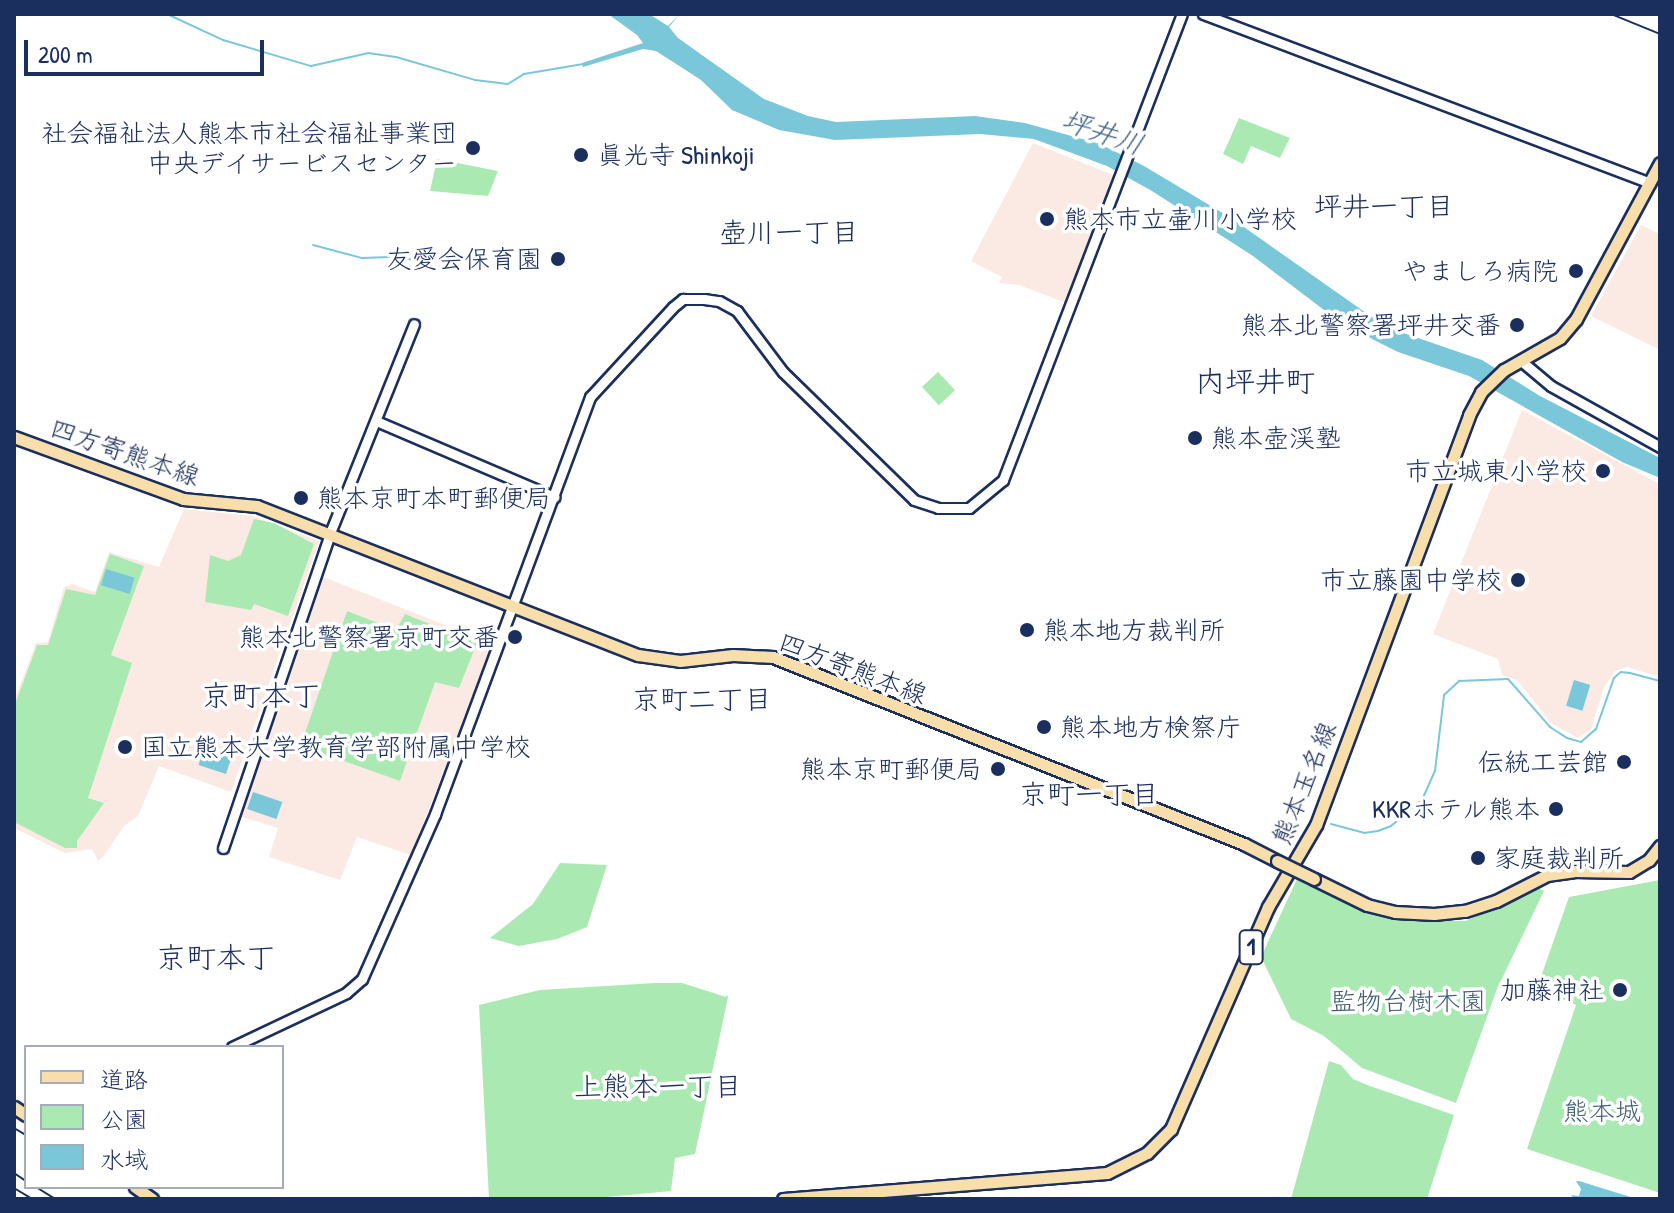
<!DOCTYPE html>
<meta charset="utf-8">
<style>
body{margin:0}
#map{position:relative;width:1674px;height:1213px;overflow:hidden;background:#fff;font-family:"Patrick Hand","Klee One",sans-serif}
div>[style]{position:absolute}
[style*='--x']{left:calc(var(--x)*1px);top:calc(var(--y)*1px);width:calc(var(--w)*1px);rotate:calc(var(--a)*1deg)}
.built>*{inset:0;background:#faeae3}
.green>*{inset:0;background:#aaeab2;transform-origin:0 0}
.water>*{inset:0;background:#7bc7da;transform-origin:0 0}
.stream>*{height:2px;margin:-1px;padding:0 1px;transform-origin:1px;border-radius:1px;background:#7bc7da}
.roads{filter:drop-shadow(2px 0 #1b2f5e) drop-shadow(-2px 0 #1b2f5e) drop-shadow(0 2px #1b2f5e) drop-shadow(0 -2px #1b2f5e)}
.minor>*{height:9px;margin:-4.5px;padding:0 4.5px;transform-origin:4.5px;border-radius:4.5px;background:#fff}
.major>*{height:11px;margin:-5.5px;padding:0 5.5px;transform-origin:5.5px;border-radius:5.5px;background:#f8deab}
.rail>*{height:2px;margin:-1px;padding:0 1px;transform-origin:1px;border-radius:1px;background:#1b2f5e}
.bridges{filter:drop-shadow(2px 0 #1b2f5e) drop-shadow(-2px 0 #1b2f5e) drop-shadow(0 2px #1b2f5e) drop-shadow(0 -2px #1b2f5e)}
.major-bridge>*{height:11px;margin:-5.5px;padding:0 5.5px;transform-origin:5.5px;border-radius:5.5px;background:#f8deab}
.dots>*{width:22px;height:22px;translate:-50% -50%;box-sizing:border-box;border:4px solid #fff;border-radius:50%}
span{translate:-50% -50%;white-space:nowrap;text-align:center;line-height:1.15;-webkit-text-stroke:7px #fff;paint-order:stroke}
.shield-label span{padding:2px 6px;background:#fff;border:2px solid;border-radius:6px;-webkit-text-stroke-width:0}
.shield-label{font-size:24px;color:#1b2f5e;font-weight:700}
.poi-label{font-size:26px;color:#1b2f5e}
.right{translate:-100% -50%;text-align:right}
.left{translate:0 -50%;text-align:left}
.street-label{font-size:26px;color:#1b2f5e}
.park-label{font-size:26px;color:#3f5e73}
.water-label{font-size:28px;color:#385d83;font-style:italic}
.neighbourhood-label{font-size:28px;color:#1b2f5e}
.quarter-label{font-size:30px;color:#1b2f5e}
.frame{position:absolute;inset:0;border:16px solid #1b2f5e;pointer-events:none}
.legend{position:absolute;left:24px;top:1045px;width:260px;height:144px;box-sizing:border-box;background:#fff;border:2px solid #a4acbf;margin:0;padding:10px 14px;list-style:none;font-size:24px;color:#1b2f5e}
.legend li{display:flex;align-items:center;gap:16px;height:40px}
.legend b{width:40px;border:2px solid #a4acbf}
.scale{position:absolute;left:24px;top:40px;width:240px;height:36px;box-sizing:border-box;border:4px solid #1b2f5e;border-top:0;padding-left:10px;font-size:24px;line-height:28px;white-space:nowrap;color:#1b2f5e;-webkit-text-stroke:6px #fff;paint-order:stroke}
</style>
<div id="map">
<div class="built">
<i style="clip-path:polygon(1033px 143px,1116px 176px,1067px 303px,1019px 285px,999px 283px,1002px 277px,971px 261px)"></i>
<i style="clip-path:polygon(1641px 225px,1660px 234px,1660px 350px,1591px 316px)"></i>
<i style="clip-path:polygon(1522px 410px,1660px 484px,1660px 677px,1627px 667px,1615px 671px,1604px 687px,1591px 729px,1578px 738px,1551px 723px,1518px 681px,1502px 675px,1498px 659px,1433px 634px)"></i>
<i style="clip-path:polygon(184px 509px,252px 516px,319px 541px,231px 792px,159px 766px,138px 816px,124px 826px,103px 857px,98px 861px,92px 849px,65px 853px,14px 828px,14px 701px,36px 643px,48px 642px,64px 587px,72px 584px,95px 592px,109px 552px,159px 567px)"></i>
<i style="clip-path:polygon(321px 576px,493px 644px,411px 855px,357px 837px,340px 880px,269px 857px,278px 828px,239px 816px)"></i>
</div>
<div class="green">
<i style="clip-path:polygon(1239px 118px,1290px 138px,1280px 158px,1251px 146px,1243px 164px,1223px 154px)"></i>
<i style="clip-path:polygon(437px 159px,498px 171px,488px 196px,430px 191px)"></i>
<i style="left:938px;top:372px;width:25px;height:22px;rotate:47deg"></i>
<i style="clip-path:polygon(254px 519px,274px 523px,314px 544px,288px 616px,254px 604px,251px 610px,205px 602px,210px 555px,228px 561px,241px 555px)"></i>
<i style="clip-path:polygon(110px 554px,144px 566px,111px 655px,132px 663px,88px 798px,104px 803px,77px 841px,77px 848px,65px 848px,14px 822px,14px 707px,37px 645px,48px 645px,66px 589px,95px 595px)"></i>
<i style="clip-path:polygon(347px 611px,396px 630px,405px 614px,477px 643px,459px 688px,435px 682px,400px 781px,310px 749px,303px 739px)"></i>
<i style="clip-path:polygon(560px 863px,607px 865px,587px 927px,557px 939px,519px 946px,490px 938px,533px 904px)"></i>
<i style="clip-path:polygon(1297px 879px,1362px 911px,1414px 921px,1466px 921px,1537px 887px,1544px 891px,1497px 989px,1456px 1103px,1362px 1068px,1324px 1036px,1291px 1019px,1261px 957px)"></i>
<i style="clip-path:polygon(1660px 880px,1660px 1193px,1527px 1149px,1576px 1005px,1537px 988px,1569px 897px)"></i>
<i style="clip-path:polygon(655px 983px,682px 983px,726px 997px,727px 994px,728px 997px,695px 1154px,675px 1158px,671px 1191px,586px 1199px,489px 1199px,479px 1005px,540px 990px)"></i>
<i style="clip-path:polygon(1329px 1061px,1341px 1065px,1353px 1079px,1367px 1085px,1454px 1115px,1427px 1199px,1291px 1199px)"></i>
</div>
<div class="water">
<i style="clip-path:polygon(608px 14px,649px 14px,668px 26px,680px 14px,669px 27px,678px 38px,764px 99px,808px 116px,836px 122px,975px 116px,1025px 123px,1100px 144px,1144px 166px,1231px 218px,1386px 327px,1482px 360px,1540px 396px,1660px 458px,1660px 478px,1622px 462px,1469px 376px,1398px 352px,1374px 340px,1328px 313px,1253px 256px,1152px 191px,1107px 166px,1034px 139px,980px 134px,835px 140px,779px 130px,732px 110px,701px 80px,656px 51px,643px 49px,583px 67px,582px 63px,643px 43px,637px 35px)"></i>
<i style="left:106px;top:569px;width:30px;height:17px;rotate:17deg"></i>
<i style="left:1574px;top:680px;width:17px;height:27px;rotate:17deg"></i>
<i style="left:204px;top:748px;width:29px;height:18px;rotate:18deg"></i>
<i style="left:253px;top:792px;width:31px;height:18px;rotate:19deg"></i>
<i style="clip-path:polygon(1576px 1181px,1579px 1181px,1637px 1199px,1574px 1199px,1571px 1195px,1579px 1196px,1581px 1189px)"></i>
</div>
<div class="stream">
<i style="--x:167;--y:14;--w:62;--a:24.9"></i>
<i style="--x:223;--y:40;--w:92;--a:16.5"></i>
<i style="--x:311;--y:66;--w:58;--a:-12.8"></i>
<i style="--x:368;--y:53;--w:28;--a:8"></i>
<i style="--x:396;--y:57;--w:82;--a:16.2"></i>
<i style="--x:475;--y:80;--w:33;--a:7"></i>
<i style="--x:508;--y:84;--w:19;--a:-32"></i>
<i style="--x:524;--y:74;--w:60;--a:-9.6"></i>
<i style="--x:313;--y:245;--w:51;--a:14.9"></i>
<i style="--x:362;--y:258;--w:35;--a:-2"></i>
<i style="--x:397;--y:257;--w:22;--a:10"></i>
<i style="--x:1331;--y:824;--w:34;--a:15"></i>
<i style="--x:1364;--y:833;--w:14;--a:-8"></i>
<i style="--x:1378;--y:831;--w:14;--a:-21"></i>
<i style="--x:1391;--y:826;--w:40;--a:-40"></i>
<i style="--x:1422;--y:800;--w:32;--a:-66"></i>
<i style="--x:1435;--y:771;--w:77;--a:-83.2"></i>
<i style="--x:1444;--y:695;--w:21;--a:-43"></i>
<i style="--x:1459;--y:681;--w:49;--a:-2.3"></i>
<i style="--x:1508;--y:679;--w:64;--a:48.8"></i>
<i style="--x:1550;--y:727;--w:20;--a:33"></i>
<i style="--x:1567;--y:738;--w:15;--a:16"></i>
<i style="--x:1581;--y:742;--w:20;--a:-41"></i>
<i style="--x:1596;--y:729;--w:54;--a:-70.6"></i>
<i style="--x:1614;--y:678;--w:9;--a:-41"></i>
<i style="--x:1621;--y:672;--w:9;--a:6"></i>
<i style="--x:1630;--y:673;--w:31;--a:15"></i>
</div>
<div class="roads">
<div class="minor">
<i style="--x:1203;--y:14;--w:478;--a:20.7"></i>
<i style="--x:1520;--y:360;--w:40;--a:40"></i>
<i style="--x:1551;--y:386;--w:125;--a:29.2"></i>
<i style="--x:376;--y:421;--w:194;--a:23.1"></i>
<i style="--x:223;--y:848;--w:333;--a:-71.2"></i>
<i style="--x:330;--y:533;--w:225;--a:-68.1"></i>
<i style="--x:232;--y:1047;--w:126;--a:-25.3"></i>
<i style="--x:346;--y:993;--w:21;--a:-41"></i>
<i style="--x:362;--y:979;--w:180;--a:-66.1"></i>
<i style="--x:435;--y:814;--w:445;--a:-69.6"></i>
<i style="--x:590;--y:397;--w:122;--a:-47.3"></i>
<i style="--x:673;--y:307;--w:13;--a:-39"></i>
<i style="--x:683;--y:299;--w:21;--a:0"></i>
<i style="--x:704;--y:299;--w:15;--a:8"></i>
<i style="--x:719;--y:301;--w:21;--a:29"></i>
<i style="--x:737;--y:311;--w:76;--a:53"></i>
<i style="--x:783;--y:372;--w:183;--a:44.3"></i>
<i style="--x:914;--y:500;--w:25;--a:18"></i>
<i style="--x:938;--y:508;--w:31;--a:0"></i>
<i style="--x:969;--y:508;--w:44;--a:-39.5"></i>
<i style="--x:1003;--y:480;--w:499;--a:-69"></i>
</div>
<div class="major">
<i style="--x:14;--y:437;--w:180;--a:20.1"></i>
<i style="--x:183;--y:499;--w:74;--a:5.4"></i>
<i style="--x:257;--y:506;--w:409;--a:21.4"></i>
<i style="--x:638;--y:655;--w:42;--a:8.1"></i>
<i style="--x:680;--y:661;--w:53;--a:-6.5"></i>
<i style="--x:733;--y:655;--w:40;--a:2.9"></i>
<i style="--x:773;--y:657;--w:507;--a:21.65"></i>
<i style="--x:1244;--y:844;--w:37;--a:27"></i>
<i style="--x:1314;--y:879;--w:59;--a:26.1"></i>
<i style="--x:1367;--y:905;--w:29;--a:14"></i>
<i style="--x:1395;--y:912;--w:39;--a:3"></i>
<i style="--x:1434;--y:914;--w:31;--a:-6"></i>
<i style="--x:1465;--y:911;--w:33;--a:-18"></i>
<i style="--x:1496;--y:901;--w:57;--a:-27"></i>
<i style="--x:1547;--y:875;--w:27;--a:-8"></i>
<i style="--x:1574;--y:871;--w:55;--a:1"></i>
<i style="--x:1629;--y:872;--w:23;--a:-31"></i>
<i style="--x:1649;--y:860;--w:18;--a:-52"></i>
<i style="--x:14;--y:1107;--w:14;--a:34"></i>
<i style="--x:135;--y:1187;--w:21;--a:35"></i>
<i style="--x:783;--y:1199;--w:325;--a:-4.6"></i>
<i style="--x:1107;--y:1173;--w:45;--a:-26.6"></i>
<i style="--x:1147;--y:1153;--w:34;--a:-45"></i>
<i style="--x:1171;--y:1129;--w:242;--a:-66.4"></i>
<i style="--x:1268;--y:907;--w:95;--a:-59.7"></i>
<i style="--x:1316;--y:825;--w:438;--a:-69.5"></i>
<i style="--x:1469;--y:415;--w:26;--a:-62"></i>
<i style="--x:1481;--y:392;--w:32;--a:-44"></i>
<i style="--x:1504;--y:370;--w:64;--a:-29.7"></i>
<i style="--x:1560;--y:338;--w:25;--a:-50"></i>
<i style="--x:1576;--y:319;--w:177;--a:-61.7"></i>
</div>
</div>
<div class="rail">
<i style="--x:1611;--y:14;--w:53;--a:22.2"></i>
<i style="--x:14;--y:1128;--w:12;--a:31"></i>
<i style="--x:14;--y:1173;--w:14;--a:34"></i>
<i style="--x:36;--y:1187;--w:22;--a:32"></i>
<i style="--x:14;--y:1188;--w:21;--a:31"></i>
</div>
<div class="bridges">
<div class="major-bridge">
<i style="--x:1277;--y:861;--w:41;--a:25.9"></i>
</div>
</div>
<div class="dots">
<i style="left:473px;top:148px;background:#1b2f5e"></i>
<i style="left:581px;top:155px;background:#1b2f5e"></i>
<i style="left:1047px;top:219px;background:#1b2f5e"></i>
<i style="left:558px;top:259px;background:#1b2f5e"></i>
<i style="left:1576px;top:271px;background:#1b2f5e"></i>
<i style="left:1517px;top:325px;background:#1b2f5e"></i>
<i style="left:1195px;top:438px;background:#1b2f5e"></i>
<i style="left:1603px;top:471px;background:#1b2f5e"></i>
<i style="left:301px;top:498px;background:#1b2f5e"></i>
<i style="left:1518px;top:580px;background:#1b2f5e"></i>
<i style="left:1027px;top:630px;background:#1b2f5e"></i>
<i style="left:515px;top:637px;background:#1b2f5e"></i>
<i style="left:1044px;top:727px;background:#1b2f5e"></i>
<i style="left:125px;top:747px;background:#1b2f5e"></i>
<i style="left:1624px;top:762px;background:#1b2f5e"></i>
<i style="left:998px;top:769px;background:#1b2f5e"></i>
<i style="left:1556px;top:809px;background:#1b2f5e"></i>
<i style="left:1478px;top:858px;background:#1b2f5e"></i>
<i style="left:1620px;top:990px;background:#1b2f5e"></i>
</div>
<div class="shield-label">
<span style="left:1251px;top:947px">1</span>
</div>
<div class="poi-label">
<span class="right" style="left:457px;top:148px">社会福祉法人熊本市社会福祉事業団<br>中央デイサービスセンター</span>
<span class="left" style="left:597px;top:155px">眞光寺 Shinkoji</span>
<span class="left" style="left:1063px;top:219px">熊本市立壷川小学校</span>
<span class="right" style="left:542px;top:259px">友愛会保育園</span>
<span class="right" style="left:1558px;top:271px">やましろ病院</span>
<span class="right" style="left:1501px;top:325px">熊本北警察署坪井交番</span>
<span class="left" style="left:1211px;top:438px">熊本壺渓塾</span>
<span class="right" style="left:1587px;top:471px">市立城東小学校</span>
<span class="left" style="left:317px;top:498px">熊本京町本町郵便局</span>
<span class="right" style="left:1502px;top:580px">市立藤園中学校</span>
<span class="left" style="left:1043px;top:630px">熊本地方裁判所</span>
<span class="right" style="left:499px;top:637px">熊本北警察署京町交番</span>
<span class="left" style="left:1060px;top:727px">熊本地方検察庁</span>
<span class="left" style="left:141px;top:747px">国立熊本大学教育学部附属中学校</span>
<span class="right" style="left:1608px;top:762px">伝統工芸館</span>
<span class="right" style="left:982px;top:769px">熊本京町郵便局</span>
<span class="right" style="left:1540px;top:809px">KKRホテル熊本</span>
<span class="left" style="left:1494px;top:858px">家庭裁判所</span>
<span class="right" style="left:1604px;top:990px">加藤神社</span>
</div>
<div class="street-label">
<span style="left:125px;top:452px;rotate:19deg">四方寄熊本線</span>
<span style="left:853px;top:668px;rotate:21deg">四方寄熊本線</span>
<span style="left:1304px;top:783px;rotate:-68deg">熊本玉名線</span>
</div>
<div class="park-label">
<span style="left:1408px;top:1001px">監物台樹木園</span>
<span style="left:1602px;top:1111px">熊本城</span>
</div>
<div class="water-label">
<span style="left:1103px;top:132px;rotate:19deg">坪井川</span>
</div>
<div class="neighbourhood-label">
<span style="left:1384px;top:206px">坪井一丁目</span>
<span style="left:789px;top:232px">壺川一丁目</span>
<span style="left:702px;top:699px">京町二丁目</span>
<span style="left:1089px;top:794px">京町一丁目</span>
<span style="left:658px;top:1086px">上熊本一丁目</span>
</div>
<div class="quarter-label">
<span style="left:1255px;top:381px">内坪井町</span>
<span style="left:261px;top:695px">京町本丁</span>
<span style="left:216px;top:957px">京町本丁</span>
</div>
<div class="frame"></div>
<ul class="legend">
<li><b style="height:10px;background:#f8deab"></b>道路</li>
<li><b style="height:22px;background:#aaeab2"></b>公園</li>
<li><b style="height:22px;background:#7bc7da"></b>水域</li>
</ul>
<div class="scale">200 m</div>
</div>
